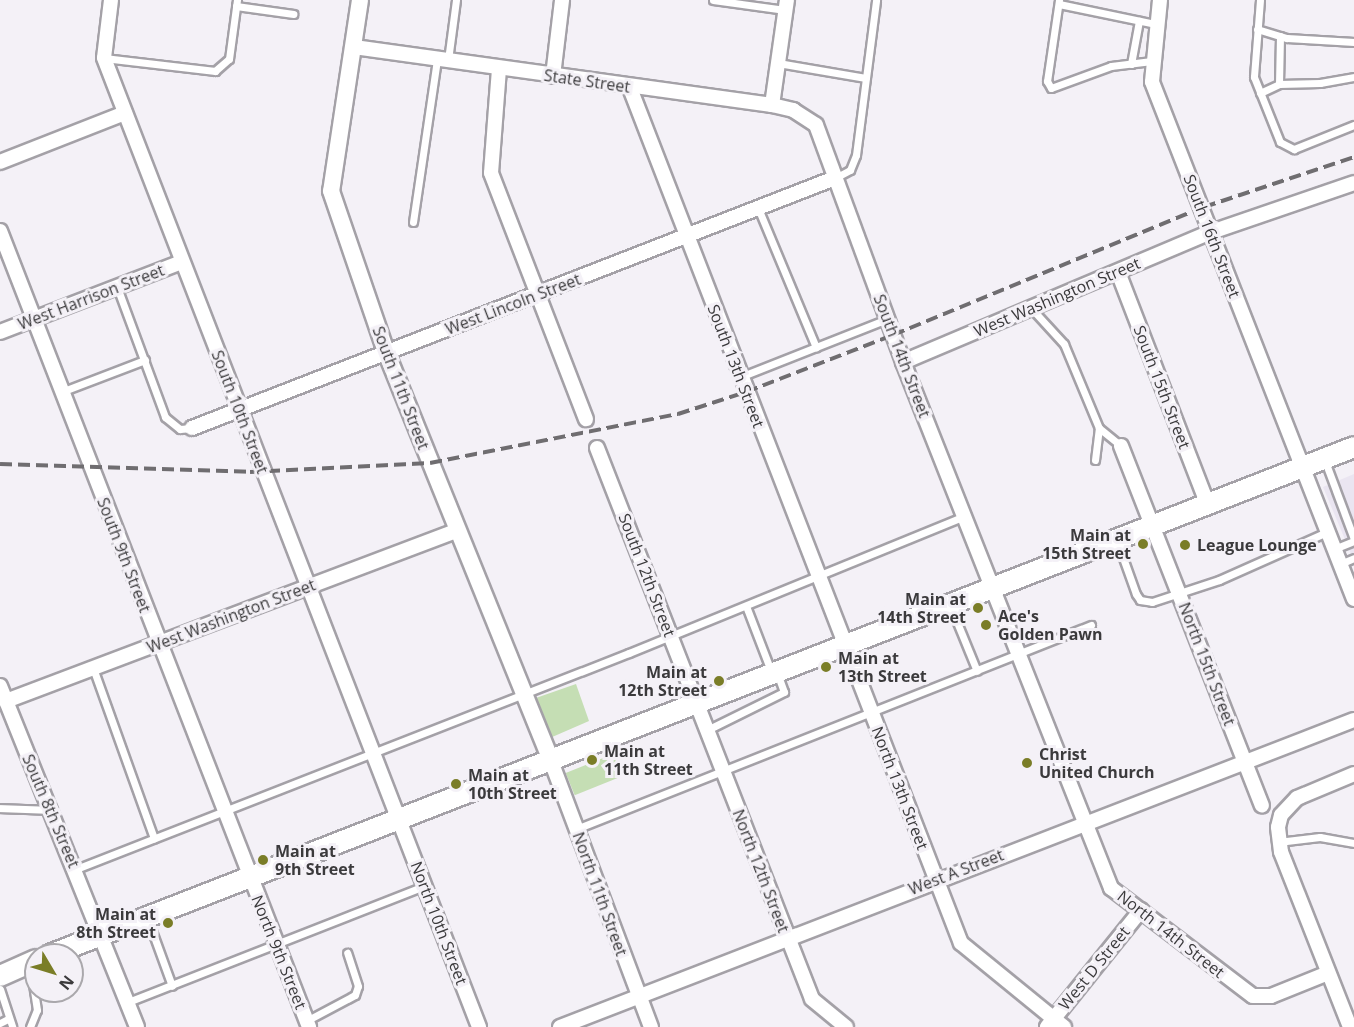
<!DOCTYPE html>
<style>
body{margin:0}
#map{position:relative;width:1354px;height:1027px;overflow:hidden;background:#f4f1f7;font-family:"Open Sans",sans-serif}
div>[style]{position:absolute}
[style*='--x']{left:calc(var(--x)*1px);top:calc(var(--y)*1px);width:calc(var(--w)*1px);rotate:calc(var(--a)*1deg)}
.built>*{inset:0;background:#eae5f1}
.green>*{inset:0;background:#c5deb4;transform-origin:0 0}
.roads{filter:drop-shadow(2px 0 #a4a1a7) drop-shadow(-2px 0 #a4a1a7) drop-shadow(0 2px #a4a1a7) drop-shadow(0 -2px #a4a1a7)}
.service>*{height:7px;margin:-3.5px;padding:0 3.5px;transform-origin:3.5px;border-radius:3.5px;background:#fff}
.minor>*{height:14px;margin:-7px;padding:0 7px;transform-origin:7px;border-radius:7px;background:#fff}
.tertiary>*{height:16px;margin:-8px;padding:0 8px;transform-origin:8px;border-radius:8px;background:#fff}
.secondary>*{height:20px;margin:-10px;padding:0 10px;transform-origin:10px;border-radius:10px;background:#fff}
.rail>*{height:4px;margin-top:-2px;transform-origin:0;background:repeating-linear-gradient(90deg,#6f6d70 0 12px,transparent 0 18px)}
.dots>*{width:16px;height:16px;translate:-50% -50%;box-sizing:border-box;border:3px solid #f4f1f7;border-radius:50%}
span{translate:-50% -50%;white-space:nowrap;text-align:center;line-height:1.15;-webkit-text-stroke:6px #f4f1f7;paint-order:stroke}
.street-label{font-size:16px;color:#3b3a3c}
.poi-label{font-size:16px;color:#3b3a3c;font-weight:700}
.right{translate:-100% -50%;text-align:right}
.left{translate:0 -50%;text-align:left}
.north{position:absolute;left:24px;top:943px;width:60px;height:60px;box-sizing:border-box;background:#f4f1f7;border:2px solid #aaa8ac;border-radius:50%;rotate:128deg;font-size:16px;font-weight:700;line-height:24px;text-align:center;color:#3b3a3c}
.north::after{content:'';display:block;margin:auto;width:21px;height:27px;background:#7a7d27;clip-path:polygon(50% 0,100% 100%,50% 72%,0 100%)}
</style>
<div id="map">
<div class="built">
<i style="clip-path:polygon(1354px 474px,1354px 561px,1323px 487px)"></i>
</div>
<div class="green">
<i style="clip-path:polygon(576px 684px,589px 721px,543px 741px,533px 699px)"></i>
<i style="left:613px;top:754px;width:24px;height:51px;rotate:68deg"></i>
</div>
<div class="roads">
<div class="service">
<i style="--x:713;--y:0;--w:73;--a:7.9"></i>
<i style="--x:1059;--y:0;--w:82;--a:98.4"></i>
<i style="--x:1047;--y:81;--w:8;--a:60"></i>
<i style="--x:1051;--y:88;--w:64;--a:-20.1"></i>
<i style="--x:1111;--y:66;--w:41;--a:-7"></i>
<i style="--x:1260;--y:0;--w:77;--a:94.5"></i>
<i style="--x:1254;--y:77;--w:70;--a:68.2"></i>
<i style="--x:1280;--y:142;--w:16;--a:27"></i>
<i style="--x:1294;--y:149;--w:65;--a:-21.8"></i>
<i style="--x:1059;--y:4;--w:99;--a:11.7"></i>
<i style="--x:236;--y:6;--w:58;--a:8"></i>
<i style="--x:1257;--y:29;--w:31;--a:17"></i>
<i style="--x:1287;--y:38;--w:67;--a:3.4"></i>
<i style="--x:104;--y:58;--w:112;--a:6.7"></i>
<i style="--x:215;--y:71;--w:18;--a:-41"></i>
<i style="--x:229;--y:59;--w:60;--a:-82.3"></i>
<i style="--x:448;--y:60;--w:61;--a:-82.4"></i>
<i style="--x:778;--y:63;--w:89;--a:9.7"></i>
<i style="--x:1131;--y:64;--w:44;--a:-79.5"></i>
<i style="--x:1279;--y:84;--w:41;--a:-1.4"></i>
<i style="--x:1320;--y:83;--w:35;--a:-10"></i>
<i style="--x:1260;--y:93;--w:21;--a:-25"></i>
<i style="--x:1279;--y:84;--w:48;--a:-88.8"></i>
<i style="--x:835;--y:178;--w:17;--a:-28"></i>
<i style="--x:850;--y:170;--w:16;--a:-68"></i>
<i style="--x:856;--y:155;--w:156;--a:-82.6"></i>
<i style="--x:758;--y:208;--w:151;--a:67.4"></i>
<i style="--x:413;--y:222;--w:165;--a:-81.6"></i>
<i style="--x:117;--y:287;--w:139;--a:69.7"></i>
<i style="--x:165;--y:417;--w:19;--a:39"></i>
<i style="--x:180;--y:429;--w:12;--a:-5"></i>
<i style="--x:1031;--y:308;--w:49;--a:47.5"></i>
<i style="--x:1064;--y:344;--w:91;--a:67.4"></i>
<i style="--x:1099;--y:428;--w:28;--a:39"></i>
<i style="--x:740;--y:377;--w:158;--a:-21.5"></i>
<i style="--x:61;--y:392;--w:90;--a:-20.9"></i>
<i style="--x:1095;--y:460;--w:32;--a:-83"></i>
<i style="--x:1325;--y:461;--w:83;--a:69.6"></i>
<i style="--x:1117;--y:541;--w:56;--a:70.3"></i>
<i style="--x:1136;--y:594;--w:7;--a:56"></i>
<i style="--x:1140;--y:600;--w:12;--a:9"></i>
<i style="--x:1152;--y:602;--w:71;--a:-18.2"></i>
<i style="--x:1219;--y:580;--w:118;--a:-24"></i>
<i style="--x:1334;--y:549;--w:22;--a:-22"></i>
<i style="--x:1340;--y:564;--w:15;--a:-23"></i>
<i style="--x:950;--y:605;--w:71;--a:67.8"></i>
<i style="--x:746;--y:606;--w:70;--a:69"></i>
<i style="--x:93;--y:668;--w:181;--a:70.3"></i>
<i style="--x:707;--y:730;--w:86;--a:-26.3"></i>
<i style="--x:784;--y:692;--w:20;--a:-110"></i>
<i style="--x:0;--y:808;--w:49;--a:2.3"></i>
<i style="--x:576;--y:829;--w:554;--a:-21.61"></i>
<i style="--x:1278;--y:842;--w:42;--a:-6.8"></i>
<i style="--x:1320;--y:837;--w:35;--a:10"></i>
<i style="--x:76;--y:869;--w:594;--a:-21.34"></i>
<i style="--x:629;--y:653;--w:363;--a:-22.2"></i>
<i style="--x:148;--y:920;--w:70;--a:70"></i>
<i style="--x:0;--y:989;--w:40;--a:72"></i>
<i style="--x:128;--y:1002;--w:318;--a:-21.4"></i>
<i style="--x:306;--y:1021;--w:55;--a:-28"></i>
<i style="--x:355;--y:995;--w:9;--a:-72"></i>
<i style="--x:358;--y:986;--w:35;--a:-108"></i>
<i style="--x:0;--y:1023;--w:9;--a:-27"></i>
<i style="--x:30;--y:1027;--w:18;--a:-68"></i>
<i style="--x:37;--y:1010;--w:46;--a:-98.8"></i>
</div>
<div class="minor">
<i style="--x:111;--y:0;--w:58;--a:96.9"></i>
<i style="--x:104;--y:58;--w:1039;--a:68.84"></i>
<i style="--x:1160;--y:0;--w:82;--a:95.6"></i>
<i style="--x:1152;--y:82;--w:555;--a:68.66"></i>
<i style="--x:354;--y:47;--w:422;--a:7.9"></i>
<i style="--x:772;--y:105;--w:22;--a:13"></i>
<i style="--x:793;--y:110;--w:27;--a:33"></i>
<i style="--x:816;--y:125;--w:252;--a:69.8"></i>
<i style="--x:903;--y:362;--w:566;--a:68.42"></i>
<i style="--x:1111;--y:888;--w:178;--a:37.3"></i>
<i style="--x:1253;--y:996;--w:18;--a:0"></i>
<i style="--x:1271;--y:996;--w:61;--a:-22"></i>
<i style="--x:499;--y:69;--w:104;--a:94.4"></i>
<i style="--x:491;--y:173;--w:264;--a:68.9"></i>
<i style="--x:553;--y:76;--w:77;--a:-83.2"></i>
<i style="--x:630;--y:88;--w:917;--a:68.84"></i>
<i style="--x:961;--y:943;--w:133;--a:39.2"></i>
<i style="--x:772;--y:105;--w:106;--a:-81.9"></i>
<i style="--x:0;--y:162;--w:134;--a:-21.4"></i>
<i style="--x:0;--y:231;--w:854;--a:68.78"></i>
<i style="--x:1118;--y:272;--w:248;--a:68.9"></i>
<i style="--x:0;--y:332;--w:194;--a:-21.1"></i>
<i style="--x:903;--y:362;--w:334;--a:-22.9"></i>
<i style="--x:1211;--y:232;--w:151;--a:-18.9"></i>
<i style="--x:192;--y:428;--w:690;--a:-21.25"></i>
<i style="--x:1121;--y:446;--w:386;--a:68.6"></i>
<i style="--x:597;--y:448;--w:591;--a:68.68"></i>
<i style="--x:812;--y:999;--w:44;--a:39.5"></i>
<i style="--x:0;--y:686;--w:367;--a:68.1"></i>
<i style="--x:6;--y:701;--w:482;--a:-20.7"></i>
<i style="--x:551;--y:761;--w:284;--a:69.4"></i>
<i style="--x:560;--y:1027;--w:851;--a:-21.14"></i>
<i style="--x:1047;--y:1027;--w:150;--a:-51.2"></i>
<i style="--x:1350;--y:1027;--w:188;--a:-111.5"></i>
<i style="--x:1281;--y:852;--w:25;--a:-97"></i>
<i style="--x:1278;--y:827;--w:12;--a:-76"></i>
<i style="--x:1281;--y:815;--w:23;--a:-47"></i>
<i style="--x:1297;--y:798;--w:62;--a:-22.8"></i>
</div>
<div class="tertiary">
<i style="--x:360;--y:0;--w:193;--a:98.6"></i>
<i style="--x:331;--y:191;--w:170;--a:71.1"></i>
<i style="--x:386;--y:352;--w:441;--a:68"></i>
</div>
<div class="secondary">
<i style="--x:50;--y:955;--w:1399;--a:-21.28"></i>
<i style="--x:0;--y:976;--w:39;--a:-24"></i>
</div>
</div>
<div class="rail">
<i style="--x:0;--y:464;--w:250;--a:1.8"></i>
<i style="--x:250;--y:472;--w:180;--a:-2.9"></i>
<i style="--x:430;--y:463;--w:253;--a:-11.2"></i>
<i style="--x:678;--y:414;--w:71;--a:-17.9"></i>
<i style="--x:746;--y:392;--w:158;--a:-21.2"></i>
<i style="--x:893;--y:335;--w:336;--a:-22.4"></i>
<i style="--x:1204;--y:207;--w:158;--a:-18.4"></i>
</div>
<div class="dots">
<i style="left:1143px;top:544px;background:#7a7d27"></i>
<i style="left:1185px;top:545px;background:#7a7d27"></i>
<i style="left:978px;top:608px;background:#7a7d27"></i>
<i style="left:986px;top:625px;background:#7a7d27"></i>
<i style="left:826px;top:667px;background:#7a7d27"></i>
<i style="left:719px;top:681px;background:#7a7d27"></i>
<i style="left:592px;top:760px;background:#7a7d27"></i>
<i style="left:1027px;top:763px;background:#7a7d27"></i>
<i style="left:456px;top:784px;background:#7a7d27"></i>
<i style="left:263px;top:860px;background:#7a7d27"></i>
<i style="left:168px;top:923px;background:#7a7d27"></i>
</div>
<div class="street-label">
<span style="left:587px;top:81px;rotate:8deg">State Street</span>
<span style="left:1212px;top:236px;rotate:69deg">South 16th Street</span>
<span style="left:91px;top:297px;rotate:-21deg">West Harrison Street</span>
<span style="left:1057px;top:297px;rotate:-23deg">West Washington Street</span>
<span style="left:513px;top:304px;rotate:-21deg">West Lincoln Street</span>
<span style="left:902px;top:356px;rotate:69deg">South 14th Street</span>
<span style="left:736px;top:366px;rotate:69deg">South 13th Street</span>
<span style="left:1162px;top:387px;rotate:69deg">South 15th Street</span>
<span style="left:401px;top:388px;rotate:69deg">South 11th Street</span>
<span style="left:240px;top:412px;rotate:69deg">South 10th Street</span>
<span style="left:124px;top:555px;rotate:69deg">South 9th Street</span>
<span style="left:647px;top:575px;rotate:69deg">South 12th Street</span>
<span style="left:231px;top:616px;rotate:-21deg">West Washington Street</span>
<span style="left:1207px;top:664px;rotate:69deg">North 15th Street</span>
<span style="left:900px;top:788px;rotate:69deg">North 13th Street</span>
<span style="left:51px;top:811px;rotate:67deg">South 8th Street</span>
<span style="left:761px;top:871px;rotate:69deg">North 12th Street</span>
<span style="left:956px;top:872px;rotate:-21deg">West A Street</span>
<span style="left:600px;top:894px;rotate:70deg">North 11th Street</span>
<span style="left:439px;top:923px;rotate:69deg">North 10th Street</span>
<span style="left:1171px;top:934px;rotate:38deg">North 14th Street</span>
<span style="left:279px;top:952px;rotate:68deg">North 9th Street</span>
<span style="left:1094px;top:968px;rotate:-51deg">West D Street</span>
</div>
<div class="poi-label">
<span class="right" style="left:1131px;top:544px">Main at<br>15th Street</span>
<span class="left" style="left:1197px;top:545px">League Lounge</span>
<span class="right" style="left:966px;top:608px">Main at<br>14th Street</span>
<span class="left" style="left:998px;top:625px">Ace's<br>Golden Pawn</span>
<span class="left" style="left:838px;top:667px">Main at<br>13th Street</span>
<span class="right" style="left:707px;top:681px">Main at<br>12th Street</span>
<span class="left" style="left:604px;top:760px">Main at<br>11th Street</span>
<span class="left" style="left:1039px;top:763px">Christ<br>United Church</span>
<span class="left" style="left:468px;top:784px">Main at<br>10th Street</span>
<span class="left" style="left:275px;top:860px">Main at<br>9th Street</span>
<span class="right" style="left:156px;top:923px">Main at<br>8th Street</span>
</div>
<div class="north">N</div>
</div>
